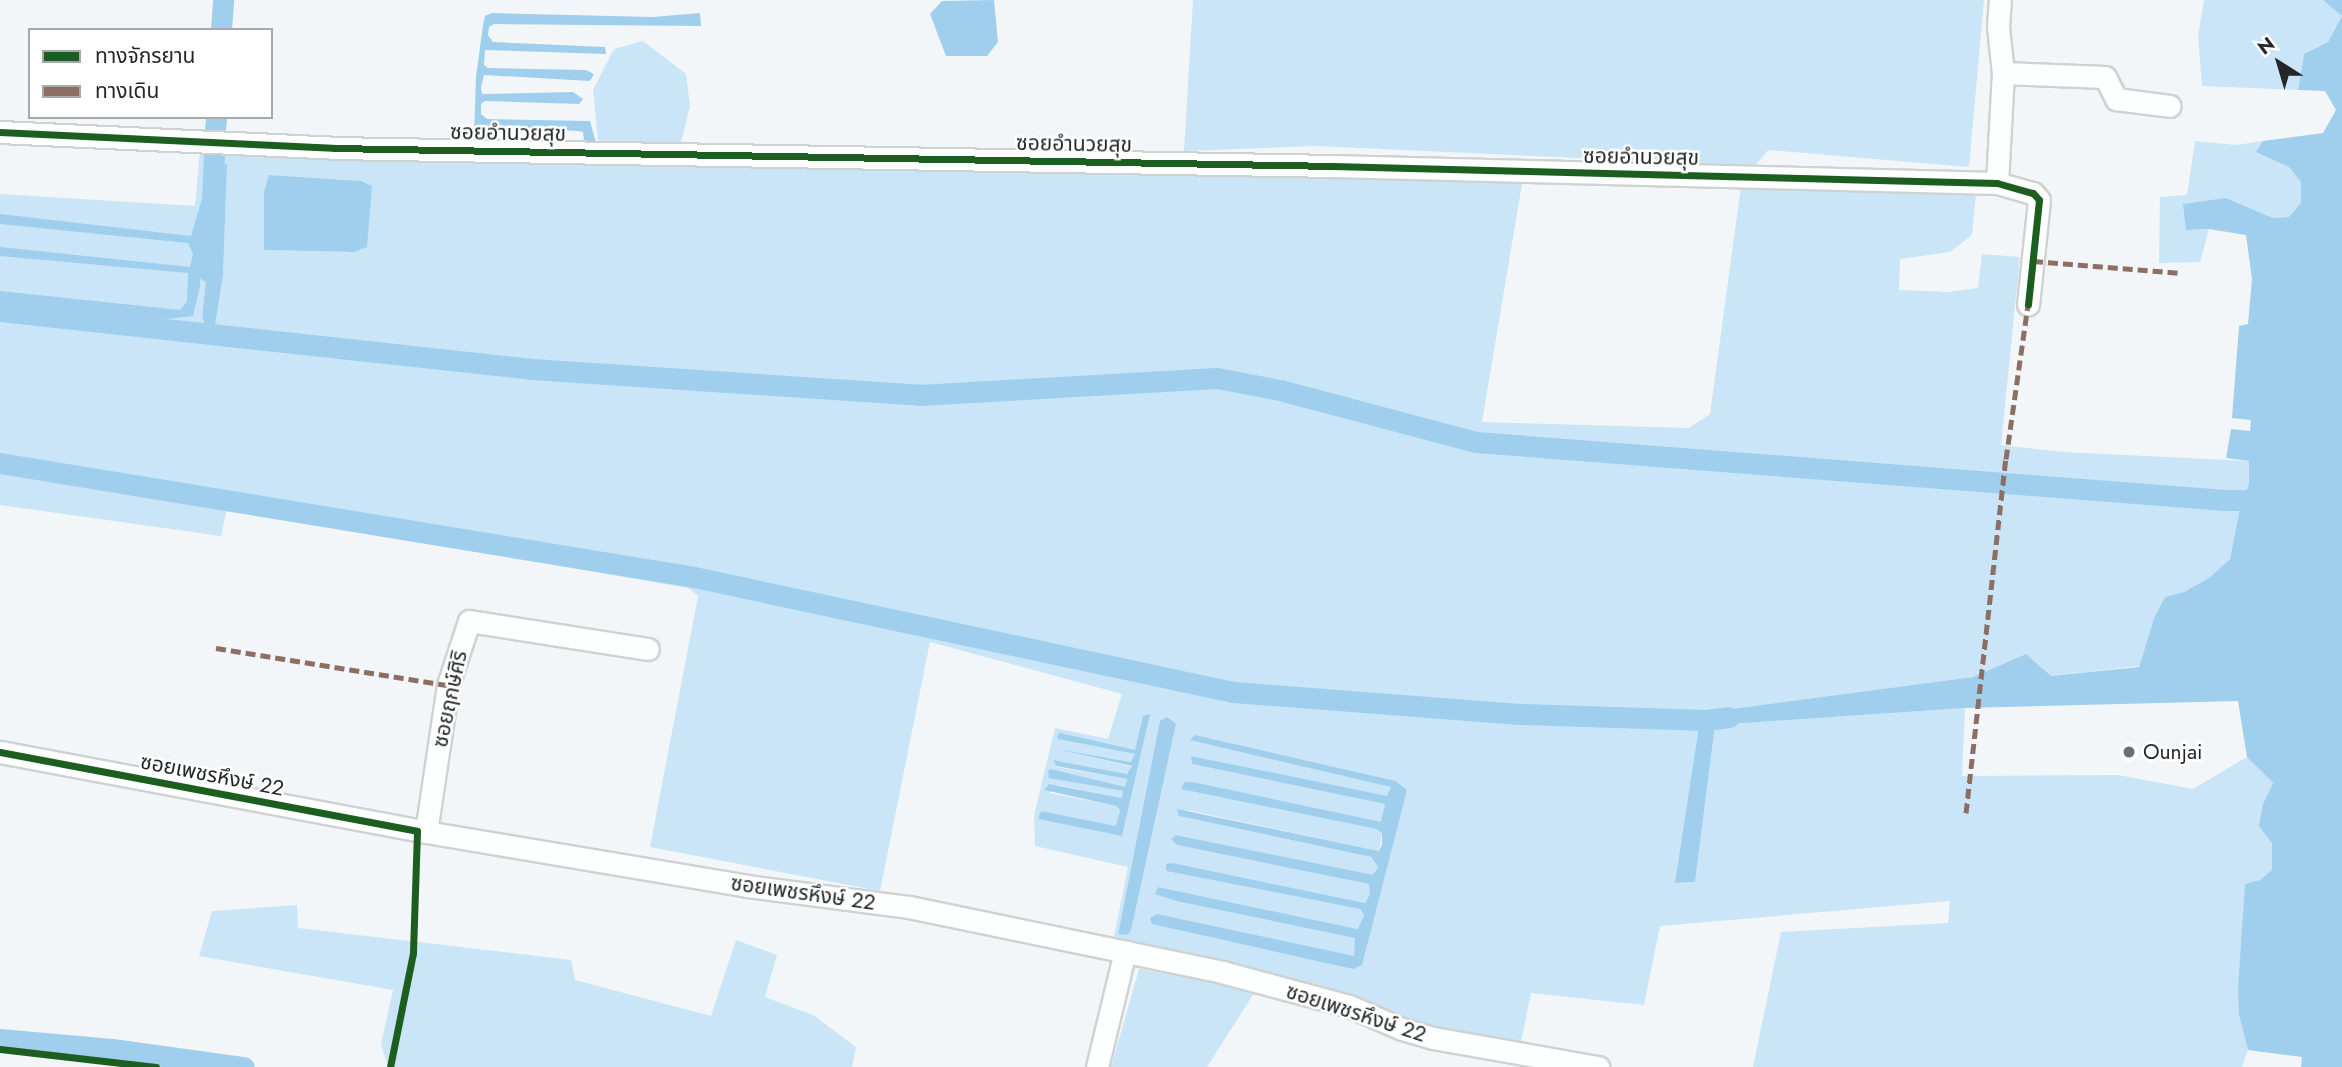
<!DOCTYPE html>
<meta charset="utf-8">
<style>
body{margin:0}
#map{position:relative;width:2342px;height:1067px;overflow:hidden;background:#f3f6f8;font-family:Jost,"Noto Sans Thai",sans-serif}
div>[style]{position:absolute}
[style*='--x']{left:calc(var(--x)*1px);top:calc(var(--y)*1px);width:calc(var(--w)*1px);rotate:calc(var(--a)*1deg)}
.green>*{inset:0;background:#cae5f7}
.water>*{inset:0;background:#9fcfed}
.canal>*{height:21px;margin:-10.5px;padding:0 10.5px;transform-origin:10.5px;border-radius:10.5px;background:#9fcfed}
.roads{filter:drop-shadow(2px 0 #cfd2d3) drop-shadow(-2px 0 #cfd2d3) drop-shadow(0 2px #cfd2d3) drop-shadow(0 -2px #cfd2d3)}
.minor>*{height:21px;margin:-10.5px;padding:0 10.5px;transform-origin:10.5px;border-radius:10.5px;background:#fdfefe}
.quiet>*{height:5px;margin-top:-2.5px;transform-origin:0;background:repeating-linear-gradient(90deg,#8d6e63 0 10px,transparent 0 15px)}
.cycleway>*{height:7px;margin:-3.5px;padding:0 3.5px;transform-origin:3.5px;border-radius:3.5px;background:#1b5e20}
.dots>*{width:19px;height:19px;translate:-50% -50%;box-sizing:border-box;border:4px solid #fff;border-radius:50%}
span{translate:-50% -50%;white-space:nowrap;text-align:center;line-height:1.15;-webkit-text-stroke:5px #fff;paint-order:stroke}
.street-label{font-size:21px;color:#242628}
.poi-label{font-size:21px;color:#242628}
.left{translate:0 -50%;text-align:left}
.legend{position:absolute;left:28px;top:28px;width:245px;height:91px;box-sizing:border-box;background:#fff;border:2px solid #a7a8a9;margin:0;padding:9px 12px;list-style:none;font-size:21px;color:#242628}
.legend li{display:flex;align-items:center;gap:14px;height:35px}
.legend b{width:35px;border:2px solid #a7a8a9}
.north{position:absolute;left:2244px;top:28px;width:70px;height:70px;-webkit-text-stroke:5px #fff;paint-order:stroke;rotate:323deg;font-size:19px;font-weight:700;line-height:28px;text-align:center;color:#242628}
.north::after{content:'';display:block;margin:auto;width:24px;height:32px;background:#242628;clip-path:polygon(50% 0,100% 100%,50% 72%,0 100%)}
</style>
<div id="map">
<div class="green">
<i style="clip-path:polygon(1193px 0,1984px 0,1969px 167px,1768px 150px,1755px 166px,1315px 146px,1184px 151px)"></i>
<i style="clip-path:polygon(2204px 0,2323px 0,2342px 16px,2328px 42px,2304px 54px,2298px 90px,2202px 86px,2198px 36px)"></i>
<i style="clip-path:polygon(643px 41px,686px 74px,690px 106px,681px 142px,670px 149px,609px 147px,598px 140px,593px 90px,614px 49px)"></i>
<i style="clip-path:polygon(2195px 141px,2236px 145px,2263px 141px,2257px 152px,2289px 166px,2301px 182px,2301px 203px,2289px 217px,2273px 218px,2226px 198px,2186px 230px,2209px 229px,2200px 262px,2159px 263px,2160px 197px,2187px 195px)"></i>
<i style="clip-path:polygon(evenodd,200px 151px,459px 163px,617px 163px,1523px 178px,1482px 422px,1689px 428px,1710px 414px,1741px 186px,1976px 193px,1972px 235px,1950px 252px,1900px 259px,1899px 290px,1948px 292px,1978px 288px,1982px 254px,2020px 257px,2001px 445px,2063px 452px,2249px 461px,2249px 484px,2240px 508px,2230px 559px,2209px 578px,2184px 592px,2165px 597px,2154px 618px,2139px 666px,2051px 676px,2026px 654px,1973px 677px,1701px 713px,1676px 883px,1695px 882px,1715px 725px,1965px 708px,1962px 776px,2118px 775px,2193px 789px,2247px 757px,2273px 783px,2263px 804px,2272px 843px,2272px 870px,2260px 880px,2239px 1015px,2248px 1050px,2242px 1067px,1753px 1067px,1781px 932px,1948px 923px,1950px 901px,1660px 926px,1644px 1005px,1531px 993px,1520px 1047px,1403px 1020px,1113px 942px,1128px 867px,1035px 846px,1034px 816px,1055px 728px,1108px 739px,1122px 694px,930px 642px,880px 891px,650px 847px,698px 596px,688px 588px,227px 508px,221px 536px,0 505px,0 194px,195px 206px,200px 151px,227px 164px,223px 276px,215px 326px,206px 329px,202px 316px,219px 166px,227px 164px,200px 151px,269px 175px,361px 181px,371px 186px,366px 247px,354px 252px,264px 250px,269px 175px,200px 151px,1149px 714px,1122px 836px,1039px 819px,1041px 811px,1116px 826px,1120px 810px,1116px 806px,1049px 793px,1058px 785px,1122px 798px,1124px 791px,1049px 778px,1051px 770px,1125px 788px,1127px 779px,1056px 767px,1053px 760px,1128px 774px,1132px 767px,1073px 752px,1132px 762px,1135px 754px,1059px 739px,1135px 750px,1149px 714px,200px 151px,1160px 722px,1176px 724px,1131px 931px,1126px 935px,1118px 933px,1160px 722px,200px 151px,1195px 735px,1396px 781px,1407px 790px,1353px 969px,1157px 914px,1355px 957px,1356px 938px,1176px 901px,1156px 894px,1158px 887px,1359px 929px,1364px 915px,1360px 909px,1166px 871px,1166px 865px,1173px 863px,1365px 903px,1370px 894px,1370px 884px,1177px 845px,1171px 839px,1177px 835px,1373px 876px,1378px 867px,1371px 857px,1179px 816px,1187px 810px,1379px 851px,1382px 833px,1376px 829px,1182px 789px,1193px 782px,1382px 823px,1385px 804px,1192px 764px,1192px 756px,1387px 797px,1392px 787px,1195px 735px)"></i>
<i style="clip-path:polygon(297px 905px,298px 928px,571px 960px,575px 980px,711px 1016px,736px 940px,777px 955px,765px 997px,813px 1015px,856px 1047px,852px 1067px,388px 1067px,381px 1044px,393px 990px,199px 956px,212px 911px)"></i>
<i style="clip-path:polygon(1139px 969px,1256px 990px,1207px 1067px,1111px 1067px)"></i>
</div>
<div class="water">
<i style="clip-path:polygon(994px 0,998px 42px,987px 56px,946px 56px,930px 14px,942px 1px)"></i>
<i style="clip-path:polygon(2323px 0,2342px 0,2342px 1067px,2301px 1067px,2302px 1057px,2248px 1050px,2239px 1015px,2238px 989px,2245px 884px,2260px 880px,2272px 870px,2272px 843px,2259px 826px,2263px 804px,2273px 783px,2247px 757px,2238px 701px,1965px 708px,1715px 725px,1695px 882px,1675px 883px,1701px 713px,1973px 677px,2026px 654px,2051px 676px,2139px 667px,2154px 618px,2165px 597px,2184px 592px,2209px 578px,2230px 559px,2240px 508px,2249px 484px,2249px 461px,2226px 458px,2231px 429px,2250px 431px,2251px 420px,2232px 418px,2239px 326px,2248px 324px,2252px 279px,2246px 235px,2209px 229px,2186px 230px,2183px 204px,2226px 198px,2273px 218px,2289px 217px,2301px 203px,2301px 182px,2289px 167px,2256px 152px,2263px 141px,2323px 133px,2336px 110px,2325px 91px,2298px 90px,2304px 54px,2328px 42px,2342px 16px)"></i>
<i style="clip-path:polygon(492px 13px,653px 17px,700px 13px,701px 26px,494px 24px,489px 27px,488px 35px,493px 42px,605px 47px,606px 54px,485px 50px,484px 65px,488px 68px,586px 70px,594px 74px,590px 81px,484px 75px,481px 87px,482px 94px,573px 92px,583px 99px,579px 104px,485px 101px,481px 104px,481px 114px,487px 119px,590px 121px,596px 143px,584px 141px,583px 132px,578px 131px,484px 126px,484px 134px,474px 136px,476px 77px,483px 25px,485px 16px)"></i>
<i style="clip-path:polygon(227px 164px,223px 276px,215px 326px,206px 329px,202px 316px,219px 166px)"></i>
<i style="clip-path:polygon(269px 175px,361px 181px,372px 186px,367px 247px,354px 252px,264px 250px,264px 192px)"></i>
<i style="clip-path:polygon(204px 192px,200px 286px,193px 316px,167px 319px,0 301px,0 291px,180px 310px,187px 302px,188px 273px,0 256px,0 247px,190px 267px,193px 254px,188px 243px,0 224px,0 214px,191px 236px)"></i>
<i style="clip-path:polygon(1150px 714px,1122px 836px,1038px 819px,1041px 811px,1116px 826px,1120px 810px,1116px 806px,1044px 790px,1049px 784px,1122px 798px,1123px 791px,1049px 778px,1048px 772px,1050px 769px,1125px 787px,1127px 779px,1056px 766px,1053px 760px,1127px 774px,1132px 766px,1057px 749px,1131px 762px,1135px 754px,1058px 739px,1057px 736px,1060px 733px,1135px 750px,1143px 716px)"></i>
<i style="clip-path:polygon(1167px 717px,1176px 724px,1131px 931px,1127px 935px,1118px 934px,1160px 721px)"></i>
<i style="clip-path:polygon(1195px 735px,1396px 781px,1407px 790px,1362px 965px,1353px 969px,1152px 924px,1150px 918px,1157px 914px,1354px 956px,1355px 938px,1176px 901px,1155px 894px,1158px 887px,1358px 929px,1364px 915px,1360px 909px,1166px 871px,1166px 864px,1173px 863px,1365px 903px,1370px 894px,1369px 884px,1177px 845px,1171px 839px,1176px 835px,1373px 875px,1378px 867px,1371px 857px,1179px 816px,1177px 809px,1379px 851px,1382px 845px,1382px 833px,1376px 829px,1181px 789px,1185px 782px,1193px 782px,1381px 822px,1385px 804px,1192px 764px,1191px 756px,1387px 796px,1391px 787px,1190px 740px)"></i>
</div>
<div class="canal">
<i style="--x:221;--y:30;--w:30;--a:-86"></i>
<i style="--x:215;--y:131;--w:14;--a:-86"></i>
<i style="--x:209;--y:272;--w:118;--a:-87.6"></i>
<i style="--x:0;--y:311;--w:535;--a:6.22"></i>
<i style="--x:532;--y:369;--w:389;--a:3.8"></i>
<i style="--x:920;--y:395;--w:297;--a:-3.3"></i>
<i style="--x:1217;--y:378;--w:64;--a:10.8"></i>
<i style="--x:1280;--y:390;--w:203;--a:14.9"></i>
<i style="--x:1476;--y:442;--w:751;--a:4.43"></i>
<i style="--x:2225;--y:500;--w:47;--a:0"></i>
<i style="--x:0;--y:463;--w:703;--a:9.33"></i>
<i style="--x:694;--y:577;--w:551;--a:12.04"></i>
<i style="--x:1233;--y:692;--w:290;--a:4.4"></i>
<i style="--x:1522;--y:714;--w:184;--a:1.9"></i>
<i style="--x:1706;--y:720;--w:23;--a:-7"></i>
<i style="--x:0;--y:1039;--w:112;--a:5.1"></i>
<i style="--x:112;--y:1049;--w:133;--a:7.8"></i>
</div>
<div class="roads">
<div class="minor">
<i style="--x:2003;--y:73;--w:102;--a:2.2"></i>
<i style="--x:2105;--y:77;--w:25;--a:63"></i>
<i style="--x:2116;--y:99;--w:54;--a:7.4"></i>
<i style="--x:0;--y:132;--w:334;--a:2.7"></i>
<i style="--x:334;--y:148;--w:998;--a:1.03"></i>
<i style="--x:1332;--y:166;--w:665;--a:1.46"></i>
<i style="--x:1997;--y:183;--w:37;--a:16"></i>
<i style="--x:2033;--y:193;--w:9;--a:49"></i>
<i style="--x:2039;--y:200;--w:105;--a:96"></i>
<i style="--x:1997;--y:183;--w:110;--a:-86.9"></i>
<i style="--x:2003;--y:73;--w:46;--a:-96.2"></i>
<i style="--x:1998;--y:27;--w:27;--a:-86"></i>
<i style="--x:0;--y:752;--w:433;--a:10.6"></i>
<i style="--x:426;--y:832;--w:326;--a:9.5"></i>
<i style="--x:747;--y:886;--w:163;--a:7.4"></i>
<i style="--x:909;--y:907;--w:320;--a:11.7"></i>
<i style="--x:1222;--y:972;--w:131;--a:15"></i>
<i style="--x:1349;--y:1006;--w:58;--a:23.5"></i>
<i style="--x:1402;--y:1029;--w:32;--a:16"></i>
<i style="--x:1433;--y:1038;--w:168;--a:10"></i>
<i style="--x:426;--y:832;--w:149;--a:-81.5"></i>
<i style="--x:448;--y:685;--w:67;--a:-71.8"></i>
<i style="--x:469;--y:621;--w:181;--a:8.9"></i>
<i style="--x:1097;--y:1067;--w:119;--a:-76.4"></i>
</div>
</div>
<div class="quiet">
<i style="--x:2033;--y:261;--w:149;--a:4.6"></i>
<i style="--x:216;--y:648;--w:235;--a:9.1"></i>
<i style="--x:1966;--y:813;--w:356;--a:-83.6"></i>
<i style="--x:2006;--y:459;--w:157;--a:-81.9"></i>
</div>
<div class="cycleway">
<i style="--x:0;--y:132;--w:334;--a:2.7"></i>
<i style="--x:334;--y:148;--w:998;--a:1.03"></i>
<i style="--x:1332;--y:166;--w:665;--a:1.46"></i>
<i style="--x:1997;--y:183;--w:37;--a:16"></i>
<i style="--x:2033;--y:193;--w:9;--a:49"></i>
<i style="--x:2039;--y:200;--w:105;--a:96"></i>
<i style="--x:0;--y:752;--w:424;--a:10.7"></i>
<i style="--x:417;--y:831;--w:122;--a:91.9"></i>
<i style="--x:413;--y:953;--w:116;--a:101.4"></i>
<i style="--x:0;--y:1049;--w:157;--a:6.6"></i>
</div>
<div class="dots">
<i style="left:2129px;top:752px;background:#6c6f71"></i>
</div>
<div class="street-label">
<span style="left:508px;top:133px;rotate:1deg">ซอยอำนวยสุข</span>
<span style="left:1074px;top:144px;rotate:1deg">ซอยอำนวยสุข</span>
<span style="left:1641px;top:157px;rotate:1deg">ซอยอำนวยสุข</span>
<span style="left:450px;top:699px;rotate:-78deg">ซอยฤกษ์ศิริ</span>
<span style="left:212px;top:775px;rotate:11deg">ซอยเพชรหึงษ์ 22</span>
<span style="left:803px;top:893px;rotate:8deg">ซอยเพชรหึงษ์ 22</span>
<span style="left:1356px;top:1013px;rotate:18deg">ซอยเพชรหึงษ์ 22</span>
</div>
<div class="poi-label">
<span class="left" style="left:2143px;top:752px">Ounjai</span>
</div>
<ul class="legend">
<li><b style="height:9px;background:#1b5e20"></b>ทางจักรยาน</li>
<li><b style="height:9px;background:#8d6e63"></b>ทางเดิน</li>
</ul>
<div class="north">N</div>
</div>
